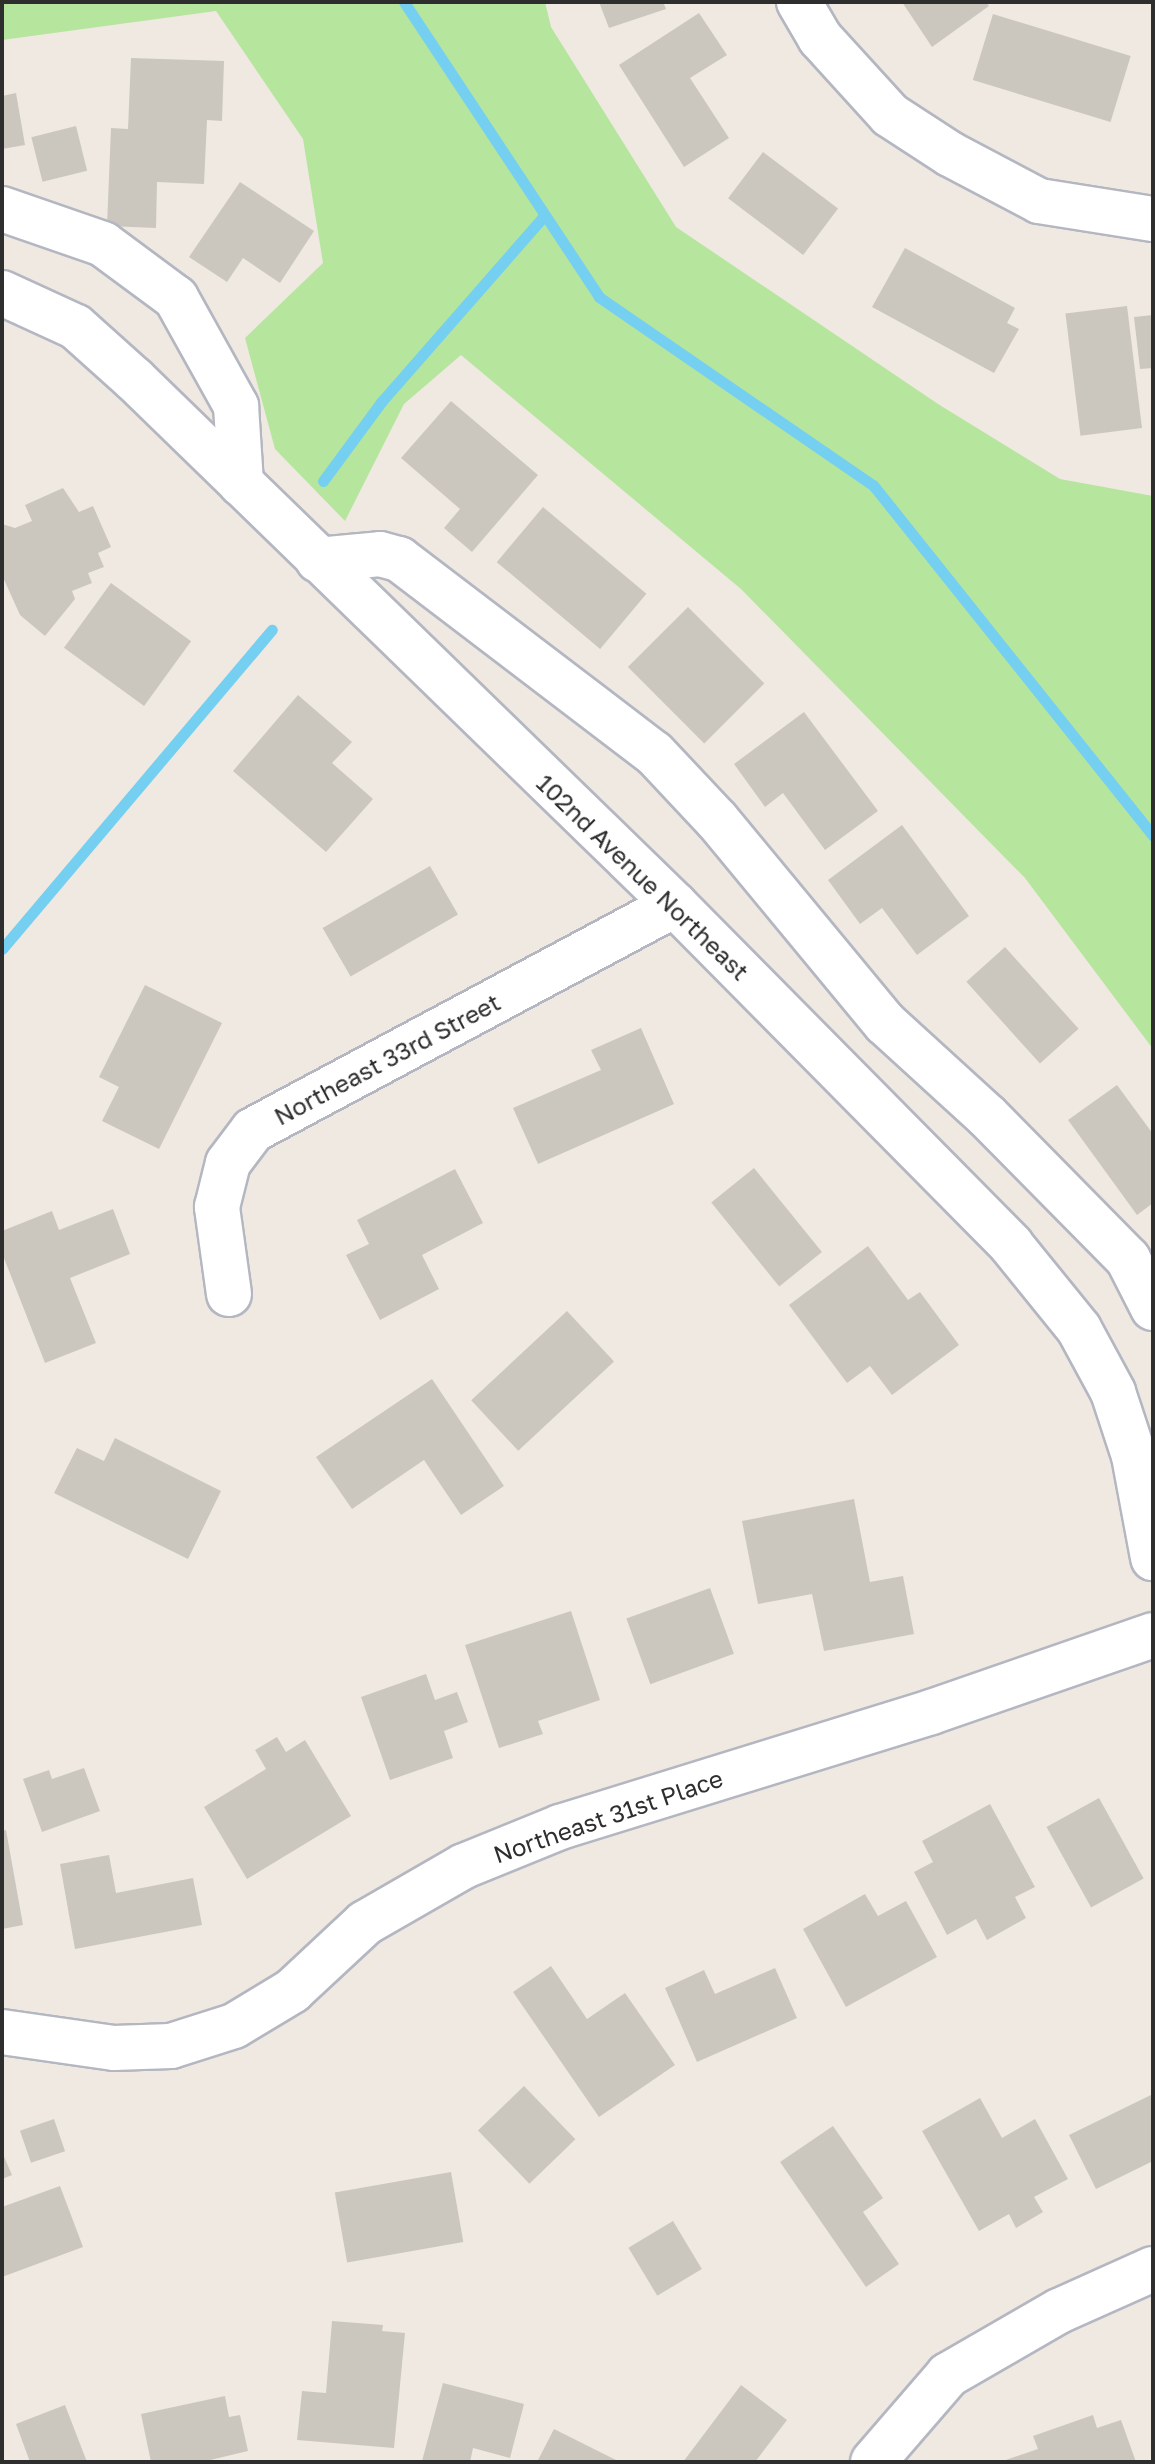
<!DOCTYPE html>
<style>
body{margin:0}
#map{position:relative;width:1155px;height:2464px;overflow:hidden;background:#efe9e1;font-family:"Golos Text",sans-serif}
div>[style]{position:absolute}
[style*='--x']{left:calc(var(--x)*1px);top:calc(var(--y)*1px);width:calc(var(--w)*1px);rotate:calc(var(--a)*1deg)}
.green>*{inset:0;background:#b6e59e}
.stream>*{height:11px;margin:-5.5px;padding:0 5.5px;transform-origin:5.5px;border-radius:5.5px;background:#75cff0}
.building>*{inset:0;background:#cbc7bf;transform-origin:0 0}
.roads{filter:drop-shadow(2px 0 #b4b7c1) drop-shadow(-2px 0 #b4b7c1) drop-shadow(0 2px #b4b7c1) drop-shadow(0 -2px #b4b7c1)}
.minor>*{height:44px;margin:-22px;padding:0 22px;transform-origin:22px;border-radius:22px;background:#fff}
span{translate:-50% -50%;white-space:nowrap;text-align:center;line-height:1.15;-webkit-text-stroke:6px #fff;paint-order:stroke}
.street-label{font-size:24px;color:#2e2e2e}
.frame{position:absolute;inset:0;border:4px solid #2e2e2e;pointer-events:none}
</style>
<div id="map">
<div class="green">
<i style="clip-path:polygon(2px 2px,545px 2px,551px 27px,676px 227px,938px 404px,1060px 479px,1153px 496px,1153px 1049px,1025px 878px,741px 589px,461px 355px,404px 404px,345px 521px,275px 449px,245px 338px,323px 263px,303px 139px,216px 11px,2px 40px)"></i>
</div>
<div class="stream">
<i style="--x:404;--y:2;--w:354;--a:56.5"></i>
<i style="--x:599;--y:297;--w:332;--a:34.5"></i>
<i style="--x:873;--y:485;--w:449;--a:51.4"></i>
<i style="--x:323;--y:481;--w:99;--a:-53.6"></i>
<i style="--x:382;--y:401;--w:247;--a:-48.8"></i>
<i style="--x:2;--y:949;--w:418;--a:-49.8"></i>
</div>
<div class="building">
<i style="clip-path:polygon(599px 2px,663px 2px,666px 9px,609px 28px)"></i>
<i style="clip-path:polygon(902px 2px,986px 2px,989px 6px,932px 47px)"></i>
<i style="clip-path:polygon(699px 13px,727px 55px,690px 78px,729px 138px,684px 167px,619px 65px)"></i>
<i style="left:993px;top:14px;width:144px;height:69px;rotate:17deg"></i>
<i style="clip-path:polygon(131px 58px,224px 61px,222px 121px,207px 120px,204px 184px,157px 182px,156px 228px,107px 226px,111px 128px,128px 129px)"></i>
<i style="clip-path:polygon(16px 93px,25px 145px,2px 149px,2px 96px)"></i>
<i style="left:76px;top:126px;width:46px;height:46px;rotate:76deg"></i>
<i style="left:763px;top:152px;width:94px;height:58px;rotate:37deg"></i>
<i style="clip-path:polygon(240px 182px,314px 231px,280px 283px,243px 258px,227px 282px,189px 257px)"></i>
<i style="clip-path:polygon(905px 248px,1015px 308px,1007px 323px,1019px 329px,994px 373px,872px 307px)"></i>
<i style="left:1127px;top:306px;width:123px;height:62px;rotate:83deg"></i>
<i style="clip-path:polygon(1153px 315px,1153px 368px,1140px 369px,1134px 317px)"></i>
<i style="clip-path:polygon(451px 401px,538px 475px,472px 552px,444px 528px,460px 509px,401px 458px)"></i>
<i style="clip-path:polygon(63px 488px,79px 512px,93px 506px,111px 547px,98px 553px,104px 567px,88px 573px,92px 583px,72px 591px,75px 599px,45px 636px,20px 615px,2px 575px,2px 524px,15px 528px,32px 521px,25px 505px)"></i>
<i style="left:543px;top:507px;width:135px;height:72px;rotate:40deg"></i>
<i style="left:111px;top:583px;width:99px;height:80px;rotate:36deg"></i>
<i style="left:688px;top:607px;width:108px;height:85px;rotate:45deg"></i>
<i style="clip-path:polygon(298px 695px,352px 742px,332px 763px,373px 799px,326px 852px,233px 771px)"></i>
<i style="clip-path:polygon(804px 712px,878px 811px,825px 850px,783px 793px,765px 807px,734px 764px)"></i>
<i style="clip-path:polygon(902px 825px,969px 916px,917px 955px,882px 908px,860px 924px,828px 880px)"></i>
<i style="left:430px;top:866px;width:56px;height:124px;rotate:60deg"></i>
<i style="left:1005px;top:947px;width:110px;height:52px;rotate:48deg"></i>
<i style="clip-path:polygon(145px 985px,222px 1023px,159px 1149px,102px 1121px,119px 1087px,99px 1077px)"></i>
<i style="clip-path:polygon(641px 1028px,674px 1104px,538px 1164px,513px 1108px,601px 1070px,591px 1050px)"></i>
<i style="clip-path:polygon(1117px 1085px,1153px 1134px,1153px 1203px,1137px 1215px,1068px 1120px)"></i>
<i style="left:754px;top:1168px;width:108px;height:55px;rotate:51deg"></i>
<i style="clip-path:polygon(455px 1169px,483px 1223px,422px 1255px,439px 1289px,380px 1320px,346px 1255px,369px 1244px,357px 1220px)"></i>
<i style="clip-path:polygon(113px 1209px,130px 1254px,70px 1278px,96px 1343px,45px 1363px,2px 1253px,2px 1231px,52px 1211px,59px 1230px)"></i>
<i style="clip-path:polygon(868px 1246px,908px 1300px,920px 1292px,959px 1345px,892px 1395px,870px 1366px,847px 1383px,789px 1305px)"></i>
<i style="left:567px;top:1311px;width:69px;height:131px;rotate:47deg"></i>
<i style="clip-path:polygon(432px 1379px,504px 1486px,461px 1515px,424px 1460px,352px 1509px,316px 1457px)"></i>
<i style="clip-path:polygon(115px 1438px,221px 1491px,188px 1559px,54px 1493px,77px 1448px,104px 1461px)"></i>
<i style="clip-path:polygon(854px 1499px,870px 1582px,903px 1576px,914px 1634px,824px 1651px,812px 1594px,758px 1604px,742px 1521px)"></i>
<i style="left:710px;top:1588px;width:70px;height:89px;rotate:70deg"></i>
<i style="clip-path:polygon(571px 1611px,600px 1700px,538px 1721px,543px 1734px,499px 1748px,465px 1645px)"></i>
<i style="clip-path:polygon(426px 1674px,435px 1700px,457px 1692px,468px 1722px,444px 1731px,453px 1758px,390px 1780px,361px 1697px)"></i>
<i style="clip-path:polygon(277px 1737px,286px 1752px,305px 1740px,351px 1816px,247px 1879px,204px 1807px,266px 1769px,255px 1750px)"></i>
<i style="clip-path:polygon(84px 1768px,100px 1811px,42px 1832px,23px 1779px,49px 1770px,52px 1779px)"></i>
<i style="left:1099px;top:1798px;width:92px;height:60px;rotate:61deg"></i>
<i style="clip-path:polygon(990px 1804px,1035px 1887px,1015px 1897px,1026px 1918px,987px 1940px,976px 1919px,947px 1935px,914px 1872px,933px 1862px,922px 1841px)"></i>
<i style="clip-path:polygon(6px 1830px,23px 1925px,2px 1929px,2px 1831px)"></i>
<i style="clip-path:polygon(109px 1855px,116px 1893px,193px 1878px,202px 1925px,75px 1949px,60px 1864px)"></i>
<i style="clip-path:polygon(865px 1894px,878px 1916px,906px 1901px,937px 1957px,846px 2007px,803px 1929px)"></i>
<i style="clip-path:polygon(551px 1966px,587px 2019px,625px 1993px,675px 2065px,599px 2117px,513px 1992px)"></i>
<i style="clip-path:polygon(775px 1968px,797px 2018px,697px 2062px,665px 1988px,704px 1970px,715px 1994px)"></i>
<i style="left:524px;top:2086px;width:74px;height:64px;rotate:46deg"></i>
<i style="clip-path:polygon(1153px 2094px,1153px 2161px,1096px 2189px,1069px 2135px)"></i>
<i style="clip-path:polygon(980px 2098px,1002px 2138px,1035px 2119px,1068px 2179px,1034px 2197px,1043px 2212px,1016px 2228px,1009px 2214px,979px 2231px,922px 2131px)"></i>
<i style="left:54px;top:2119px;width:34px;height:36px;rotate:71deg"></i>
<i style="clip-path:polygon(833px 2126px,883px 2198px,863px 2212px,899px 2264px,866px 2287px,780px 2162px)"></i>
<i style="clip-path:polygon(2px 2152px,12px 2175px,2px 2179px)"></i>
<i style="left:451px;top:2172px;width:71px;height:118px;rotate:80deg"></i>
<i style="clip-path:polygon(60px 2186px,83px 2247px,2px 2277px,2px 2207px)"></i>
<i style="left:673px;top:2221px;width:56px;height:52px;rotate:59deg"></i>
<i style="clip-path:polygon(332px 2321px,383px 2325px,382px 2331px,405px 2333px,394px 2448px,297px 2440px,302px 2391px,326px 2393px)"></i>
<i style="clip-path:polygon(443px 2383px,524px 2404px,510px 2458px,473px 2448px,470px 2462px,422px 2461px)"></i>
<i style="clip-path:polygon(741px 2385px,787px 2420px,755px 2462px,683px 2462px)"></i>
<i style="clip-path:polygon(225px 2396px,229px 2417px,240px 2415px,248px 2451px,202px 2462px,151px 2462px,141px 2414px)"></i>
<i style="clip-path:polygon(65px 2405px,87px 2462px,30px 2462px,16px 2424px)"></i>
<i style="clip-path:polygon(1093px 2415px,1097px 2428px,1121px 2420px,1136px 2462px,1000px 2462px,1038px 2449px,1033px 2436px)"></i>
<i style="clip-path:polygon(554px 2429px,620px 2462px,537px 2462px)"></i>
</div>
<div class="roads">
<div class="minor">
<i style="--x:799;--y:2;--w:42;--a:59.7"></i>
<i style="--x:820;--y:38;--w:104;--a:47.7"></i>
<i style="--x:890;--y:115;--w:72;--a:33"></i>
<i style="--x:950;--y:154;--w:101;--a:27.8"></i>
<i style="--x:1039;--y:201;--w:115;--a:9"></i>
<i style="--x:2;--y:209;--w:107;--a:19.1"></i>
<i style="--x:103;--y:244;--w:91;--a:36.5"></i>
<i style="--x:176;--y:298;--w:124;--a:60.9"></i>
<i style="--x:236;--y:406;--w:78;--a:86.3"></i>
<i style="--x:2;--y:293;--w:81;--a:24.7"></i>
<i style="--x:76;--y:327;--w:78;--a:41.9"></i>
<i style="--x:134;--y:379;--w:755;--a:44.19"></i>
<i style="--x:675;--y:905;--w:478;--a:45.3"></i>
<i style="--x:1011;--y:1245;--w:108;--a:51"></i>
<i style="--x:1079;--y:1329;--w:72;--a:61.6"></i>
<i style="--x:1113;--y:1392;--w:67;--a:71.8"></i>
<i style="--x:1134;--y:1456;--w:104;--a:79.4"></i>
<i style="--x:318;--y:560;--w:62;--a:-5.5"></i>
<i style="--x:380;--y:554;--w:20;--a:15"></i>
<i style="--x:399;--y:559;--w:320;--a:37.3"></i>
<i style="--x:654;--y:753;--w:92;--a:46.8"></i>
<i style="--x:717;--y:820;--w:264;--a:50.4"></i>
<i style="--x:885;--y:1023;--w:138;--a:42.4"></i>
<i style="--x:987;--y:1116;--w:201;--a:45.4"></i>
<i style="--x:1128;--y:1259;--w:55;--a:63"></i>
<i style="--x:229;--y:1294;--w:88;--a:-97.9"></i>
<i style="--x:217;--y:1207;--w:45;--a:-76"></i>
<i style="--x:228;--y:1163;--w:41;--a:-52.9"></i>
<i style="--x:253;--y:1130;--w:478;--a:-28.1"></i>
<i style="--x:2;--y:2032;--w:113;--a:8.1"></i>
<i style="--x:114;--y:2048;--w:57;--a:-2"></i>
<i style="--x:171;--y:2046;--w:66;--a:-17.6"></i>
<i style="--x:234;--y:2026;--w:68;--a:-31.1"></i>
<i style="--x:292;--y:1991;--w:100;--a:-43"></i>
<i style="--x:365;--y:1923;--w:114;--a:-29.9"></i>
<i style="--x:464;--y:1866;--w:104;--a:-22.1"></i>
<i style="--x:560;--y:1827;--w:388;--a:-17.2"></i>
<i style="--x:931;--y:1712;--w:235;--a:-19.1"></i>
<i style="--x:873;--y:2462;--w:115;--a:-49.2"></i>
<i style="--x:948;--y:2375;--w:128;--a:-30"></i>
<i style="--x:1059;--y:2311;--w:103;--a:-24.1"></i>
</div>
</div>
<div class="street-label">
<span style="left:643px;top:877px;rotate:44deg">102nd Avenue Northeast</span>
<span style="left:387px;top:1059px;rotate:-28deg">Northeast 33rd Street</span>
<span style="left:608px;top:1816px;rotate:-19deg">Northeast 31st Place</span>
</div>
<div class="frame"></div>
</div>
